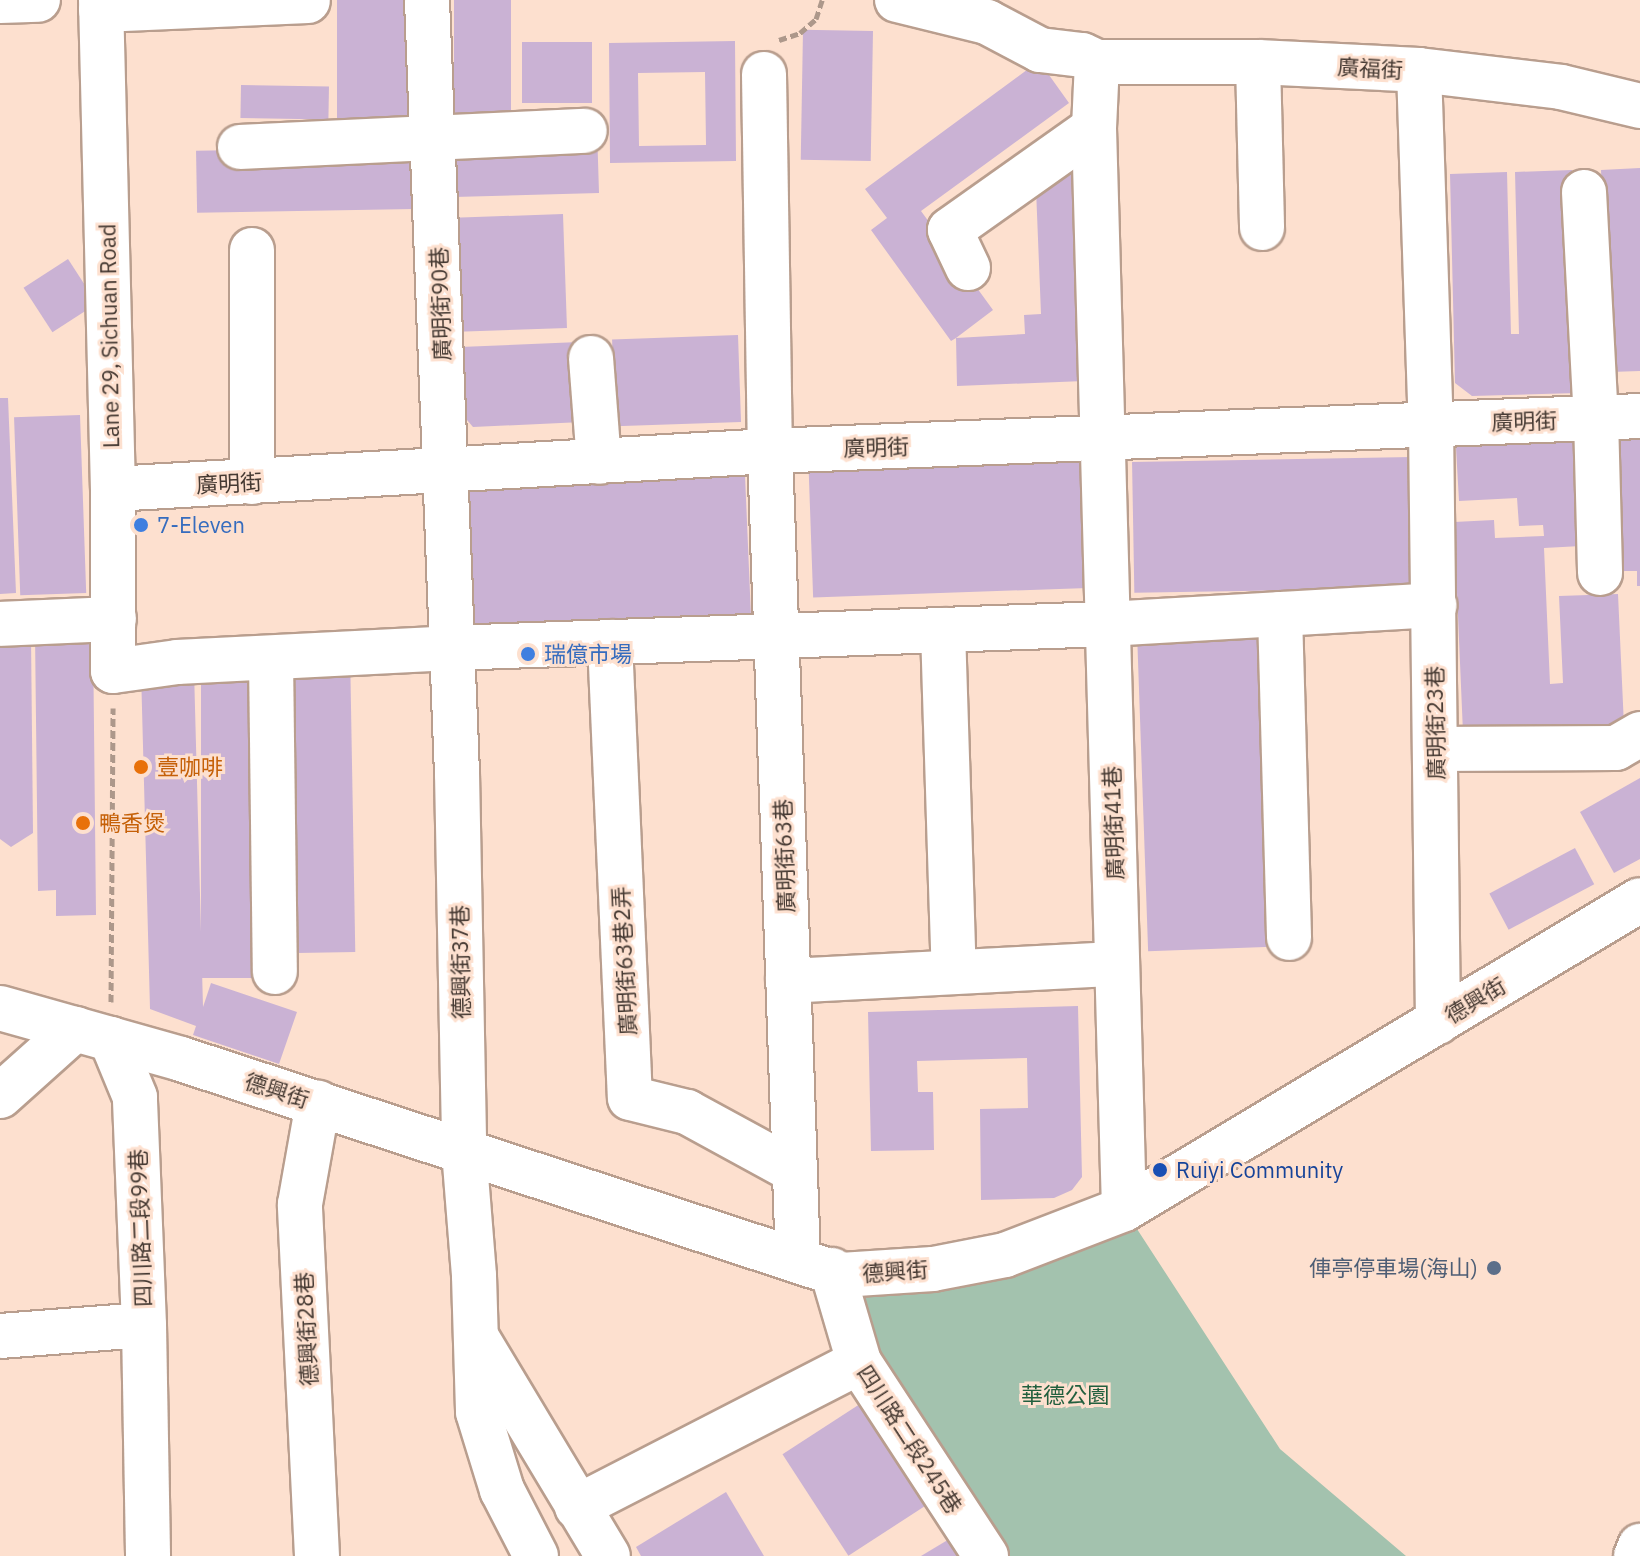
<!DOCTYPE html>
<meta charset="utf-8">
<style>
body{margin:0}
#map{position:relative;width:1640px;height:1556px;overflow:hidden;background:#fde0cf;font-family:"IBM Plex Sans","Noto Sans TC",sans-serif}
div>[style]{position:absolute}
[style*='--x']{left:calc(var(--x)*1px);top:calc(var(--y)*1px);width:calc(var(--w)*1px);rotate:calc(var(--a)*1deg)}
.green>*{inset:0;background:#a3c2ae}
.building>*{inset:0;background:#cab2d4;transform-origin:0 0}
.path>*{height:5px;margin-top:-2.5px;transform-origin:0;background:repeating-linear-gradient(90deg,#ad988b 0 8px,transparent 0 12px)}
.roads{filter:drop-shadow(2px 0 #b99e8e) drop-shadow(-2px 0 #b99e8e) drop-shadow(0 2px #b99e8e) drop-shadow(0 -2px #b99e8e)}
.minor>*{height:44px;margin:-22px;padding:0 22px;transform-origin:22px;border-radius:22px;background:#fff}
.dots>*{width:22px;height:22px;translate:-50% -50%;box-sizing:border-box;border:4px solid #fde0cf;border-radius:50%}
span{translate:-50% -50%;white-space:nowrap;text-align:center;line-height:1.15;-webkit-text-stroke:6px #fde0cf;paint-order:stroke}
.street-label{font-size:22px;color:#453932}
.shop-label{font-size:22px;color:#366cbe}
.left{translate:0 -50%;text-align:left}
.food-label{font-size:22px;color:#c56008}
.transit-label{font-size:22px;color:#164399}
.service-label{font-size:22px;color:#4e5e75}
.right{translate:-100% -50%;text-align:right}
.park-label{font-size:22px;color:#225f3e}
</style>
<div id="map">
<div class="green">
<i style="clip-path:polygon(1124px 1209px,1280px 1449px,1406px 1556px,997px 1556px,859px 1362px,841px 1275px)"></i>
</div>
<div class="building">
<i style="left:337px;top:0;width:71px;height:139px"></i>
<i style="left:454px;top:0;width:57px;height:118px"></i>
<i style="left:873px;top:31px;width:130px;height:70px;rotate:91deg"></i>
<i style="clip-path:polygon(evenodd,735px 41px,736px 161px,610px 163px,609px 43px,735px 41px,705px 72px,706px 145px,639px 146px,638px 73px,705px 72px)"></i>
<i style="left:592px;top:42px;width:61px;height:70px;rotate:90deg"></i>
<i style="clip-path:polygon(1039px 61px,1069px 103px,921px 211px,993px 310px,956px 338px,1025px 334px,1024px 315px,1041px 314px,1035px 164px,1076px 162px,1084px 381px,957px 386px,956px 338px,951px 341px,871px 230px,887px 218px,865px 189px)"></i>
<i style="left:241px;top:85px;width:88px;height:33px;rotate:1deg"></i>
<i style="clip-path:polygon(597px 129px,599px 193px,454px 197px,452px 146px)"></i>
<i style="left:413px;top:147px;width:62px;height:217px;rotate:89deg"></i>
<i style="clip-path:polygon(1640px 168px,1640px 371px,1610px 372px,1601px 170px)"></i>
<i style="clip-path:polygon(1572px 170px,1578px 393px,1472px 396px,1455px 383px,1450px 174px,1507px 172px,1511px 334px,1519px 334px,1515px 172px)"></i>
<i style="left:563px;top:214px;width:114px;height:109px;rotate:88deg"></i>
<i style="left:68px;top:259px;width:53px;height:53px;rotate:57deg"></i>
<i style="left:738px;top:335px;width:87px;height:126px;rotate:88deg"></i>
<i style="clip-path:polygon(579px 342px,582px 422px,473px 427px,461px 413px,460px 347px)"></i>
<i style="clip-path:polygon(0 398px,8px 398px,16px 593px,0 594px)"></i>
<i style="left:80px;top:415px;width:178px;height:66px;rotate:88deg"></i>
<i style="clip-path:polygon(1576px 420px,1581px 546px,1544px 548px,1550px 684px,1563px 683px,1559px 596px,1618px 594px,1624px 726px,1463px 733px,1454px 522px,1494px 520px,1495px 538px,1544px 536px,1543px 525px,1519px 526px,1517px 498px,1459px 501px,1456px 448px,1473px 425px)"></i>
<i style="clip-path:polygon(1640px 424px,1640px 586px,1637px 586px,1637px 571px,1609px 571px,1606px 425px)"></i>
<i style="left:1083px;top:446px;width:142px;height:275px;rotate:88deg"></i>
<i style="left:1412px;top:457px;width:131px;height:280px;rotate:89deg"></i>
<i style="clip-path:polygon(745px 475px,751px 617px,465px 630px,460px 503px,469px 488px)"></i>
<i style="left:1261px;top:630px;width:317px;height:124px;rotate:88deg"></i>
<i style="clip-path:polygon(93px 633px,96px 915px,56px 916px,56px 890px,38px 891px,35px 634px)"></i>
<i style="clip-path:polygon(31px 636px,33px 833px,11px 847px,0 839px,0 637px)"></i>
<i style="left:350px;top:649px;width:303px;height:58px;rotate:89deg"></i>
<i style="clip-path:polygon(194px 670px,203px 1007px,211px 983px,297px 1012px,279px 1064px,193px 1035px,196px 1026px,150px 1009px,141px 671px)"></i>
<i style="left:260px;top:675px;width:303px;height:59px;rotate:90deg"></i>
<i style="clip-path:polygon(1640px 778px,1640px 859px,1614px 873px,1580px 812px)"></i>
<i style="left:1575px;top:848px;width:41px;height:97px;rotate:62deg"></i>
<i style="clip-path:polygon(1078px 1006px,1082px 1177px,1072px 1190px,1054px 1198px,981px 1200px,980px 1109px,1028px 1108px,1027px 1058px,917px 1061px,918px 1092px,933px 1092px,934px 1150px,871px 1151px,868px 1012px)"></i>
<i style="left:863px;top:1402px;width:121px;height:96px;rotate:57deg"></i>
<i style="clip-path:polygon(726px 1492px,764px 1556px,641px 1556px,636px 1547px)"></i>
<i style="clip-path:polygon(951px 1538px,962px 1556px,921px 1556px)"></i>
</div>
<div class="path">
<i style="--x:779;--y:40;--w:22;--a:-18"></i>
<i style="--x:800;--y:33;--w:21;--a:-41"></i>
<i style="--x:816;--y:19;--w:20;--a:-72"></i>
<i style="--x:111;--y:1002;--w:294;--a:-89.6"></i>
</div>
<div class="roads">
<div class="minor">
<i style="--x:101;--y:0;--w:489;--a:88.6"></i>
<i style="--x:113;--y:489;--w:182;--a:90"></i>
<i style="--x:113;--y:671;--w:65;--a:-8"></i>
<i style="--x:177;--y:662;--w:274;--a:-2.9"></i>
<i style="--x:451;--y:648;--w:656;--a:-2.1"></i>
<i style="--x:1107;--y:624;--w:328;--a:-3.3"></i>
<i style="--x:427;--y:0;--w:774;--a:87.78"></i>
<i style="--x:457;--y:773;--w:378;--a:88.9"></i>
<i style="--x:464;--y:1151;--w:125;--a:85.4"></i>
<i style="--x:474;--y:1276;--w:136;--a:88.3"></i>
<i style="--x:478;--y:1412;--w:82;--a:72.9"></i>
<i style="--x:502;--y:1490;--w:74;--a:62.7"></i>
<i style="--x:897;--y:0;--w:93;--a:13.7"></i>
<i style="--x:987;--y:22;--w:60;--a:27.8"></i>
<i style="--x:1040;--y:50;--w:42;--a:6.8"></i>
<i style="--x:1082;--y:55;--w:17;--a:25"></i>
<i style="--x:1097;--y:62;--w:161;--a:0"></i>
<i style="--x:1258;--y:62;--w:161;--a:2.8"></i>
<i style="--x:1419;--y:70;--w:143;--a:6.8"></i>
<i style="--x:1561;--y:87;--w:81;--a:13.5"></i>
<i style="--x:0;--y:1;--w:38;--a:-2"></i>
<i style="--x:101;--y:10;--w:207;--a:-2.5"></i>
<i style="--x:1097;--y:62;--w:66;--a:92.6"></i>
<i style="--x:1094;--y:128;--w:1081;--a:88.41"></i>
<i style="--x:1258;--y:62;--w:166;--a:88.6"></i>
<i style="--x:1419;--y:70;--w:354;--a:88.1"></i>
<i style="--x:1431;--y:424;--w:598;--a:89.33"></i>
<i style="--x:764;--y:74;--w:377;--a:89.1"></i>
<i style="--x:770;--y:451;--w:810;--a:88.02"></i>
<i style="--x:240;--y:147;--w:345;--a:-2.7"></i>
<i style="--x:1584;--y:192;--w:226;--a:87"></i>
<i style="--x:1596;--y:418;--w:155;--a:88.5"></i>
<i style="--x:968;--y:268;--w:42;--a:-115.3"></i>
<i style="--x:950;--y:230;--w:176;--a:-35.3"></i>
<i style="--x:591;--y:358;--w:104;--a:85.6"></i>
<i style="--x:252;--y:482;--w:232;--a:-90"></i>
<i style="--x:113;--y:489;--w:658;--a:-3.31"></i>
<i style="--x:770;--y:451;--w:871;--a:-2.3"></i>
<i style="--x:1280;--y:614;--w:324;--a:88.4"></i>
<i style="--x:0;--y:624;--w:114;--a:-2.5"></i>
<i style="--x:943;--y:630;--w:342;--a:88.2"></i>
<i style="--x:610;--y:642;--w:456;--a:87.5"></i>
<i style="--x:630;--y:1098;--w:59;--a:13.8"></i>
<i style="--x:687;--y:1112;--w:123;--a:28.6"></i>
<i style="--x:271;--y:658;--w:314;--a:89.3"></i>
<i style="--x:1435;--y:749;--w:181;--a:-0.3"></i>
<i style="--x:1616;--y:748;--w:28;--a:-30"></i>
<i style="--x:788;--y:981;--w:329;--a:-3"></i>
<i style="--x:0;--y:1008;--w:188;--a:15.7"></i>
<i style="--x:181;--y:1059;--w:694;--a:18.12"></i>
<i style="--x:841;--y:1275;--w:92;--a:-3.7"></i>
<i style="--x:933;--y:1269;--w:73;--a:-11"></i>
<i style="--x:1005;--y:1255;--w:128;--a:-21.1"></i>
<i style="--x:1124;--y:1209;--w:601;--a:-30.91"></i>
<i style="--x:0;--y:1096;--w:101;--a:-41.8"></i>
<i style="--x:832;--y:1270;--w:96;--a:73.6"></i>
<i style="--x:859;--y:1362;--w:232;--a:56.8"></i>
<i style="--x:144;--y:1325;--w:231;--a:89"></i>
<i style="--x:0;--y:1336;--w:144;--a:-4.4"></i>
<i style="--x:144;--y:1325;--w:228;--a:-92.3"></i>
<i style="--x:135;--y:1097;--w:63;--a:-112.5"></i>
<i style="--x:477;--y:1338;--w:254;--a:59"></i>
<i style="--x:577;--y:1507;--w:317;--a:-27.2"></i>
<i style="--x:317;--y:1556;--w:352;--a:-92.8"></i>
<i style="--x:300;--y:1204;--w:103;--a:-79.9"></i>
<i style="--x:1636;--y:1556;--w:11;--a:-68"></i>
</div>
</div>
<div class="dots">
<i style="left:141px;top:525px;background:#3f7fe0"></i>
<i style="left:528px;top:654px;background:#3f7fe0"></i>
<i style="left:141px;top:767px;background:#e8710a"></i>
<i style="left:83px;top:823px;background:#e8710a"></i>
<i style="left:1160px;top:1170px;background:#1a4fb4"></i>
<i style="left:1494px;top:1268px;background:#5c6f8a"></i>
</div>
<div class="street-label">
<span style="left:1370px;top:68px;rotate:3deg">廣福街</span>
<span style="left:440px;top:304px;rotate:-92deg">廣明街90巷</span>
<span style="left:109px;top:336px;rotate:-91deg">Lane 29, Sichuan Road</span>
<span style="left:1524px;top:421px;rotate:-2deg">廣明街</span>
<span style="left:876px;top:447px;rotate:-2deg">廣明街</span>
<span style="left:229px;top:483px;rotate:-3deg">廣明街</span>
<span style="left:1435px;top:723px;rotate:-91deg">廣明街23巷</span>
<span style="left:1113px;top:823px;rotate:-92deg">廣明街41巷</span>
<span style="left:784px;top:856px;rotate:-92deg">廣明街63巷</span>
<span style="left:624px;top:961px;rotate:-93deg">廣明街63巷2弄</span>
<span style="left:460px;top:962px;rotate:-91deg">德興街37巷</span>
<span style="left:1475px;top:1000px;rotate:-31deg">德興街</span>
<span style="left:277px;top:1090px;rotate:18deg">德興街</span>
<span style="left:140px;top:1228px;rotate:-92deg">四川路二段99巷</span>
<span style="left:895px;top:1271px;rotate:-4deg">德興街</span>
<span style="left:306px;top:1329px;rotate:-93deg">德興街28巷</span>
<span style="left:910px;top:1439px;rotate:57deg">四川路二段245巷</span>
</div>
<div class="shop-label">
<span class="left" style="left:157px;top:525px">7-Eleven</span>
<span class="left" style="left:544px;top:654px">瑞億市場</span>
</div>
<div class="food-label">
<span class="left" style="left:157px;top:767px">壹咖啡</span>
<span class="left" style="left:99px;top:823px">鴨香煲</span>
</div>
<div class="transit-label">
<span class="left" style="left:1176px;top:1170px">Ruiyi Community</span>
</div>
<div class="service-label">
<span class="right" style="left:1478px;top:1268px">俥亭停車場(海山)</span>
</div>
<div class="park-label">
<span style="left:1065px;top:1395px">華德公園</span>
</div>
</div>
